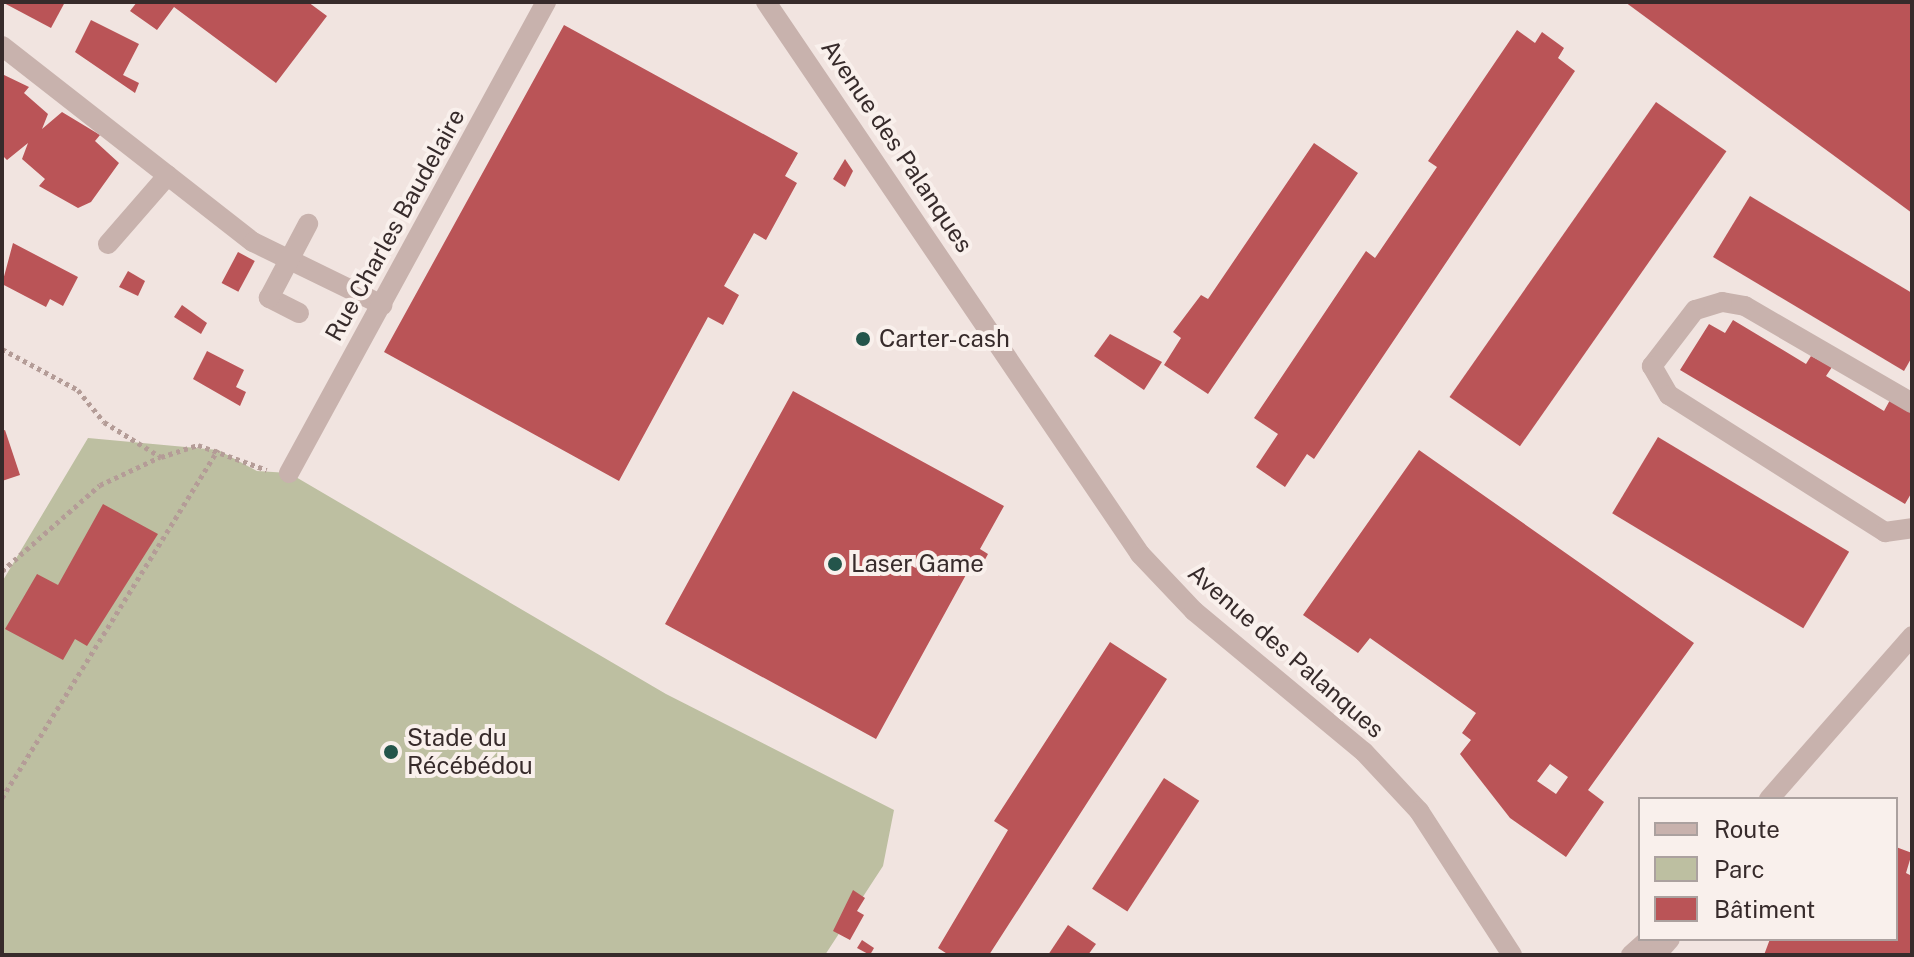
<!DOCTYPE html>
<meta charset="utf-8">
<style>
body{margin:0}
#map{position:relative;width:1914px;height:957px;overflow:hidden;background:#f1e4e0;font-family:"Public Sans",sans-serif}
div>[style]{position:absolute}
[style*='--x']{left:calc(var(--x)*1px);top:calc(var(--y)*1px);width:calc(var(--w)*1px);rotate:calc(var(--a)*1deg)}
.green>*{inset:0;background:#bdbfa1}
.building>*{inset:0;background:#ba5457;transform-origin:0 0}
.path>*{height:5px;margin-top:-2.5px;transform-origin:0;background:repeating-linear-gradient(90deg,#b49c97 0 4px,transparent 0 8px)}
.minor>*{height:20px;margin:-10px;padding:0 10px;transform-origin:10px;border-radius:10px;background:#c8b2ad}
.dots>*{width:22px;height:22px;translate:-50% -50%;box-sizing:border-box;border:4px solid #f9f0ec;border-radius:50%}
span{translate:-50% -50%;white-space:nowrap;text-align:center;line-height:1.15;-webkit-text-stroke:8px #f9f0ec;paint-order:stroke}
.street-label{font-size:24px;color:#372b2b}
.poi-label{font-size:24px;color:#372b2b}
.left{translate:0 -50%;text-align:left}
.frame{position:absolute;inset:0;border:4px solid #372b2b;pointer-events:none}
.legend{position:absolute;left:1638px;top:797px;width:260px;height:144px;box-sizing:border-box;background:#f9f0ec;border:2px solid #aba19f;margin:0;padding:10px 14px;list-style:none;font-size:24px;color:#372b2b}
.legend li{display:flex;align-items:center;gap:16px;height:40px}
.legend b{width:40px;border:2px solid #aba19f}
</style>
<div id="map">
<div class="green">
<i style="clip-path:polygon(88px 438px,218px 450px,257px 471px,289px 473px,666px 694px,894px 810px,883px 866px,825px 955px,2px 955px,2px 582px)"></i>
</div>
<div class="building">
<i style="clip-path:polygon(2px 2px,65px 2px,51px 28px)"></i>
<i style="clip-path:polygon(137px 2px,308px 2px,327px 16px,276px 83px,174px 7px,157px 30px,130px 11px)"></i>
<i style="clip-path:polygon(1625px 2px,1912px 2px,1912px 213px)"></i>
<i style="clip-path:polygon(91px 20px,139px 44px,123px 75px,139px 83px,135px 93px,75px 52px)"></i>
<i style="clip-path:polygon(564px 25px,798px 153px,785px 176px,797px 183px,766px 240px,754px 233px,724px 286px,739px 295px,723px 325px,708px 317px,619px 481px,384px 352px)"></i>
<i style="clip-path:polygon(1517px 30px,1535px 43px,1542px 32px,1564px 48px,1558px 58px,1575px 71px,1314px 459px,1307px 454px,1285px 487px,1256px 467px,1278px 434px,1254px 418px,1366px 251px,1375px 258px,1437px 167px,1428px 161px)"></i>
<i style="clip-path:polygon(2px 74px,29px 87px,24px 93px,48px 114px,42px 129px,62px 112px,100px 135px,95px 141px,119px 163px,91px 202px,78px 208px,39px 186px,45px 179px,22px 159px,28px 143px,7px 160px,2px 155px)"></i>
<i style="left:1656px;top:102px;width:86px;height:360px;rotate:35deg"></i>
<i style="clip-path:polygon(1314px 143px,1358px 173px,1208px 394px,1164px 365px,1181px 338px,1173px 332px,1201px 295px,1208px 299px)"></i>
<i style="clip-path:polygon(845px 159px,853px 171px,845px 187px,833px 179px)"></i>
<i style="clip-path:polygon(1750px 196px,1912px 293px,1912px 357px,1904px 371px,1713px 257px)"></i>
<i style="clip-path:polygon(13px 243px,78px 277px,63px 306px,50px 299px,46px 307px,2px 284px)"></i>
<i style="left:238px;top:252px;width:19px;height:35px;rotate:28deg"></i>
<i style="clip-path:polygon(128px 271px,145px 281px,138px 296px,119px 287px)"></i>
<i style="clip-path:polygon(182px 305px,207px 323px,201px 334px,174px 317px)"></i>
<i style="clip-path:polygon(1733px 320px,1806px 364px,1811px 356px,1832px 367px,1826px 376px,1884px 411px,1890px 400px,1912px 413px,1912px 492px,1905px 504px,1680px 370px,1709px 324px,1725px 333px)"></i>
<i style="clip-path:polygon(1110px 334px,1162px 362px,1144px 390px,1094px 356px)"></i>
<i style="clip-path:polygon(207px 351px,244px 370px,236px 387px,246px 392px,240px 406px,193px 379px)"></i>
<i style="clip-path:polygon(793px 391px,1004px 506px,980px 549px,988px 554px,981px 567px,973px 562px,876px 739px,665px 624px)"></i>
<i style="clip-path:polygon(5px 430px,20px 475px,2px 481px,2px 431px)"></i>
<i style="left:1658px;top:437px;width:223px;height:89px;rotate:31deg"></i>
<i style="clip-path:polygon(evenodd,1419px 450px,1694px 643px,1588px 790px,1604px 802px,1566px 857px,1510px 818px,1460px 754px,1471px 740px,1462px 733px,1476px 713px,1370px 638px,1358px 653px,1303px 615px,1419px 450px,1550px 764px,1568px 777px,1556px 794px,1537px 781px,1550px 764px)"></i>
<i style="clip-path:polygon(103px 504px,158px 534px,87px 646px,75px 639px,63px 660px,5px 629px,37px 574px,58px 585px)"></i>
<i style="clip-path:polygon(1110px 642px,1167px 679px,989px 955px,949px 955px,938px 948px,1008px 830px,994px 821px)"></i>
<i style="left:1164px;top:778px;width:42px;height:132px;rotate:33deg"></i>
<i style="clip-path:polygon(1896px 847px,1912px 853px,1906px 873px,1912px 876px,1912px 955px,1764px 955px,1770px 939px,1896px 939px)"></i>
<i style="clip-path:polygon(853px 890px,865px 898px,857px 911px,864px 915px,850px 940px,833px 931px)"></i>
<i style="clip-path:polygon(1068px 925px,1096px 944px,1088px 955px,1048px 955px)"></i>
<i style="clip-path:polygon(862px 940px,874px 948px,870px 955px,857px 948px)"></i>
</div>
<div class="path">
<i style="--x:2;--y:349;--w:86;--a:28.3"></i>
<i style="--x:78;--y:390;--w:41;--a:50.9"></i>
<i style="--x:104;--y:422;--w:67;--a:31.6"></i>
<i style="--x:161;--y:457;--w:39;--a:-18"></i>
<i style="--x:198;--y:445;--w:73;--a:19.9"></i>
<i style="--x:2;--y:571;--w:130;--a:-41.3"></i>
<i style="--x:100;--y:485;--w:66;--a:-25"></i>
<i style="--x:2;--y:798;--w:410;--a:-58.2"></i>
</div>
<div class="minor">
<i style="--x:766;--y:2;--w:667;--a:55.88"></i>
<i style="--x:1140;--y:554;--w:79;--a:46.5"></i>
<i style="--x:1194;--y:611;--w:221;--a:39.7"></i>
<i style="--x:1364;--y:752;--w:81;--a:47"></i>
<i style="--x:1419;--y:811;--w:171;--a:57.1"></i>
<i style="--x:2;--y:46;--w:318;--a:38"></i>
<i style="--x:253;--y:242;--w:144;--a:26"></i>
<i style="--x:108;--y:244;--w:91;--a:-49"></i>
<i style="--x:299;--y:313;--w:34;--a:-153"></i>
<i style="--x:269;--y:298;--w:84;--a:-62.2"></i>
<i style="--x:1912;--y:403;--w:193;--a:-149.9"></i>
<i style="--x:1745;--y:306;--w:23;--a:-170"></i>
<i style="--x:1722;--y:302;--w:28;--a:163"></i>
<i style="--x:1695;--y:310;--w:71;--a:127.5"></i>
<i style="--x:1652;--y:366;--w:34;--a:60"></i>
<i style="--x:1669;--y:395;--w:256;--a:32.4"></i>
<i style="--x:1885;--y:532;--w:27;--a:-8"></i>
<i style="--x:289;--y:473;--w:537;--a:-61.38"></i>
<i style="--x:1769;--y:799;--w:217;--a:-48.7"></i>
<i style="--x:1631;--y:955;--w:24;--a:-42"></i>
<i style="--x:1656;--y:955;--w:21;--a:-49"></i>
</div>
<div class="dots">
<i style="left:863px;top:339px;background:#24554b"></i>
<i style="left:835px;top:564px;background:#24554b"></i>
<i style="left:391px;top:752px;background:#24554b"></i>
</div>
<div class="street-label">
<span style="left:897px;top:146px;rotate:56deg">Avenue des Palanques</span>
<span style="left:395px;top:225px;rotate:-61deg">Rue Charles Baudelaire</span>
<span style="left:1286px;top:651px;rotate:41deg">Avenue des Palanques</span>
</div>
<div class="poi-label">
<span class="left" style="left:879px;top:339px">Carter-cash</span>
<span class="left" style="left:851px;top:564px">Laser Game</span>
<span class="left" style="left:407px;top:752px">Stade du<br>Récébédou</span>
</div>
<div class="frame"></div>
<ul class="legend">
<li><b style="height:10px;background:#c8b2ad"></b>Route</li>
<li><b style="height:22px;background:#bdbfa1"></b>Parc</li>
<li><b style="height:22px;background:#ba5457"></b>Bâtiment</li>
</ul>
</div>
